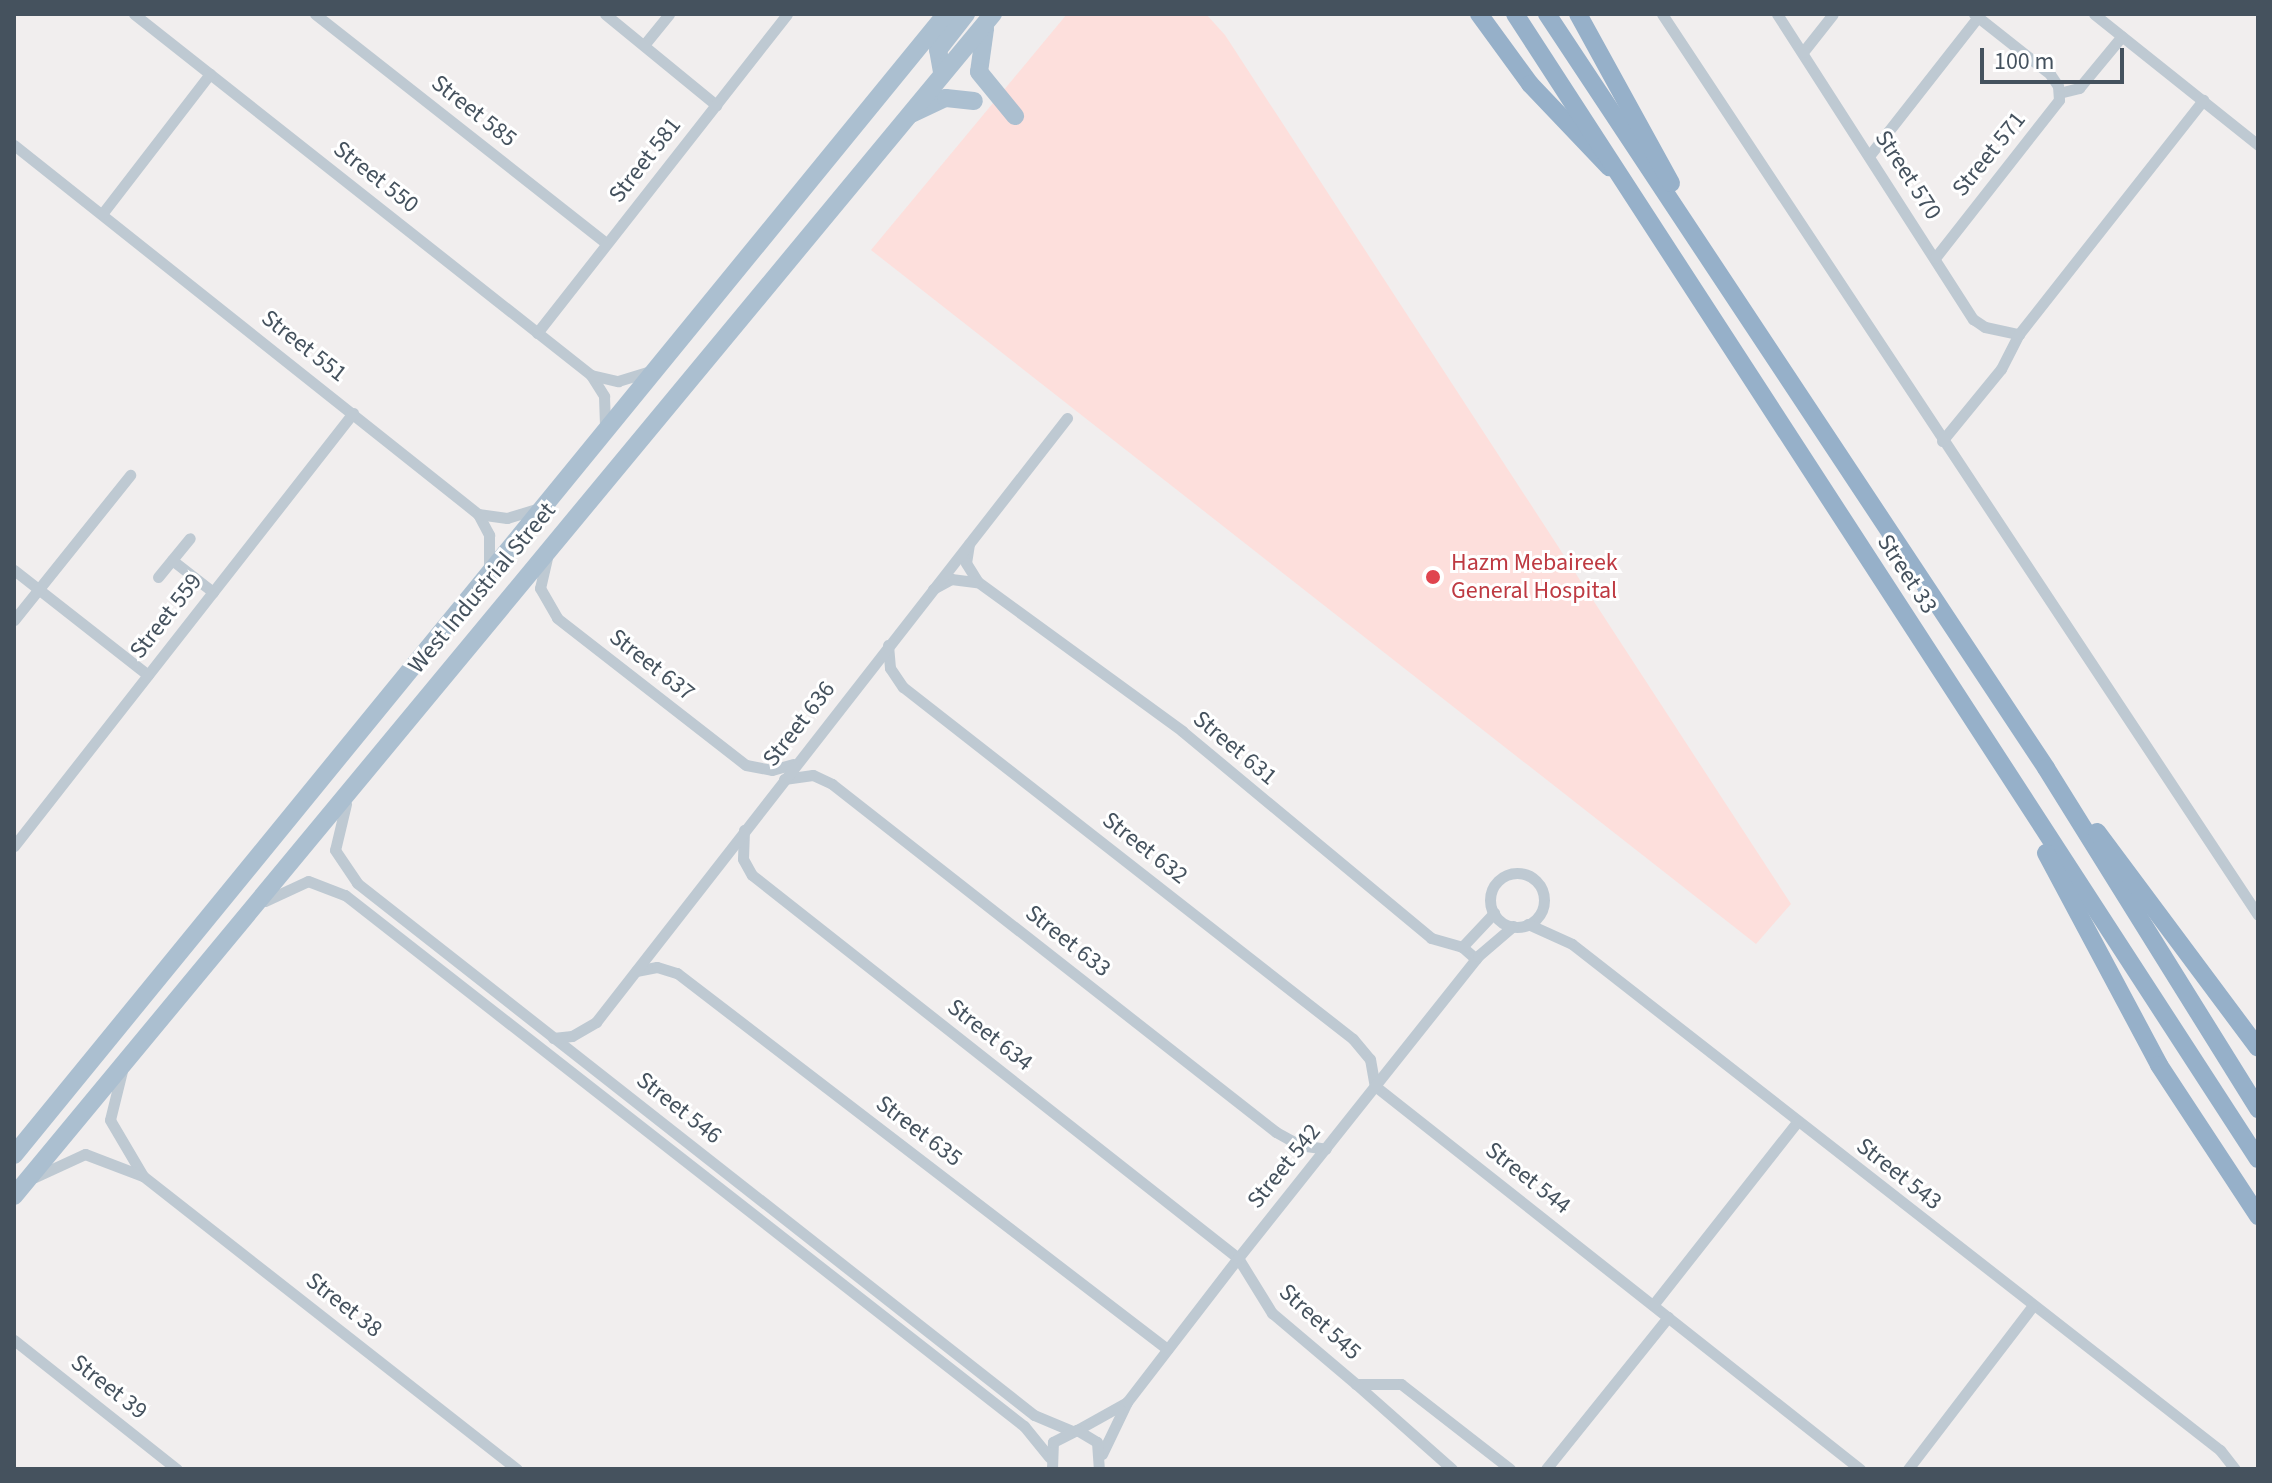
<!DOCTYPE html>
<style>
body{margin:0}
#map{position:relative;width:2272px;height:1483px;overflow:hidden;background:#f1eeee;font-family:"Source Sans 3",sans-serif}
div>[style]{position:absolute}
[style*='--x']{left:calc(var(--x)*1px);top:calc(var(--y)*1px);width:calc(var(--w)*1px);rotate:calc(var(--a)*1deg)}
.medical>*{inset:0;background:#fddfdc}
.minor>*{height:11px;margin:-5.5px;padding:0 5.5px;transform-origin:5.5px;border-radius:5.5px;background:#bec9d2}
.minor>.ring{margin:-5.5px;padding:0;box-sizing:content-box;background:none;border:11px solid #bec9d2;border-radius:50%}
.primary>*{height:18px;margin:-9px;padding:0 9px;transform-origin:9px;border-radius:9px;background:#abbfd0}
.trunk>*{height:18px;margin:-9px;padding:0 9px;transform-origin:9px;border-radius:9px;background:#96b0c9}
.dots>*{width:22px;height:22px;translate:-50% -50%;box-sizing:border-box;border:4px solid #fff;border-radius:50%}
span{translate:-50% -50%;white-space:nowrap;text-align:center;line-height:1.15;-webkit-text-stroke:6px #fff;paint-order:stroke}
.street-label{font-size:24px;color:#45525e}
.health-label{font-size:24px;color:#be3a42}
.left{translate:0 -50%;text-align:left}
.frame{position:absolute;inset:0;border:16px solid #45525e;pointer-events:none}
.scale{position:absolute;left:1980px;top:48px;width:144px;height:36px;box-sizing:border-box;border:4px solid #45525e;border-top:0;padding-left:10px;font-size:24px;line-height:28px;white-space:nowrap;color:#45525e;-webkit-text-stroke:6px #fff;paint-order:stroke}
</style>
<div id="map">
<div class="medical">
<i style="clip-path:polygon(1067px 14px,1206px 14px,1225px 35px,1791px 904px,1756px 944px,871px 250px)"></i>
</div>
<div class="minor">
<i style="--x:134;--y:14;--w:582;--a:38.31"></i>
<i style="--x:591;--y:375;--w:25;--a:58"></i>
<i style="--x:604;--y:396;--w:32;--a:88"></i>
<i style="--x:315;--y:14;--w:370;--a:38.2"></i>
<i style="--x:605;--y:14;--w:144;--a:39.3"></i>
<i style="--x:1662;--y:14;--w:1080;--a:56.52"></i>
<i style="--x:1777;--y:14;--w:363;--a:57.3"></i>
<i style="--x:1973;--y:319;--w:14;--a:34"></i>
<i style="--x:1985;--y:327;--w:35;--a:12"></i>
<i style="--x:2094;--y:14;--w:210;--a:38.6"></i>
<i style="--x:644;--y:45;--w:40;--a:-51"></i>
<i style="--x:1803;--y:52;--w:48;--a:-51.7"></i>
<i style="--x:2059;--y:93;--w:21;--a:-14"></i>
<i style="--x:2079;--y:88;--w:67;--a:-50.4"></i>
<i style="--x:14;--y:145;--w:593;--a:38.49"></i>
<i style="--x:478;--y:514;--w:24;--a:62"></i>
<i style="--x:489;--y:535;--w:34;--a:90"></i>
<i style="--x:1869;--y:156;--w:177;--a:-51.9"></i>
<i style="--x:102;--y:214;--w:177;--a:-52.4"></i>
<i style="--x:1935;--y:258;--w:201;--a:-51.9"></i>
<i style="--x:2059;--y:100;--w:14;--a:-94"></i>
<i style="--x:2058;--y:86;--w:14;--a:-124"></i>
<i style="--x:2050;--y:74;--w:97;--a:-141.7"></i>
<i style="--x:537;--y:333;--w:405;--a:-51.9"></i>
<i style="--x:591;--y:375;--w:28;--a:13"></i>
<i style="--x:618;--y:381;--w:34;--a:-17"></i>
<i style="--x:1942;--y:441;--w:93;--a:-50.7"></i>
<i style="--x:2001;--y:369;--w:39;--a:-63"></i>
<i style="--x:2019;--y:334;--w:298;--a:-51.8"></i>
<i style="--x:478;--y:514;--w:29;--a:8"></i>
<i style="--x:507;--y:518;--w:34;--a:-17"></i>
<i style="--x:969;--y:544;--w:19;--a:99"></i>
<i style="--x:966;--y:563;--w:22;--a:58"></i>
<i style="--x:978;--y:582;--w:253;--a:36.1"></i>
<i style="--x:1182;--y:731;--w:324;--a:39.7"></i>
<i style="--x:1431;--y:938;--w:32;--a:16"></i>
<i style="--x:547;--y:558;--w:31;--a:103"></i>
<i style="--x:540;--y:588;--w:34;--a:60"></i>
<i style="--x:557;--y:618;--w:239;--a:37.9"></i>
<i style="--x:746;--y:765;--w:26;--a:11"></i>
<i style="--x:772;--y:770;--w:22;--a:-16"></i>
<i style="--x:172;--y:560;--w:52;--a:38"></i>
<i style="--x:14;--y:570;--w:170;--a:38.1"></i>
<i style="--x:158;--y:577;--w:50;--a:-50.6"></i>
<i style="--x:933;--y:589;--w:21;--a:-29"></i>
<i style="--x:951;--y:579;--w:26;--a:7"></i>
<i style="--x:14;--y:620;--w:186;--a:-51.3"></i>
<i style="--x:888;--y:645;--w:23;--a:85"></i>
<i style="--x:890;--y:668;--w:23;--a:56"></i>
<i style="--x:903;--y:687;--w:571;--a:38.03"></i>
<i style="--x:1353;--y:1039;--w:26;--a:50"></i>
<i style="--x:1370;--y:1059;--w:27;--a:80"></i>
<i style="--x:1375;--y:1086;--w:618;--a:38.3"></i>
<i style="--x:784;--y:779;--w:29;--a:-8"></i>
<i style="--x:813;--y:775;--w:21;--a:25"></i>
<i style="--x:832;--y:784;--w:564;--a:38.09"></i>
<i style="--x:1276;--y:1132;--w:26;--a:29"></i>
<i style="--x:1299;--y:1145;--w:27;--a:8"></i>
<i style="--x:346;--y:804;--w:47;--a:103.4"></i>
<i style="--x:335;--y:850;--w:40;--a:56"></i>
<i style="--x:357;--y:883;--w:861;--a:38.16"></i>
<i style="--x:1034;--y:1415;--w:41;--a:22.8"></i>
<i style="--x:744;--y:830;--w:29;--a:92"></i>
<i style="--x:743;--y:859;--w:18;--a:61"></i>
<i style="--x:752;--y:875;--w:619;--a:38.24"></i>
<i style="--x:1238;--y:1258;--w:65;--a:58.3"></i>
<i style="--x:1272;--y:1313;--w:110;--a:40.2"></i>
<i style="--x:1356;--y:1384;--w:45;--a:0"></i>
<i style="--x:1401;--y:1384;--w:138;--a:37.9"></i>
<i style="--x:14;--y:846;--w:550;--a:-51.94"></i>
<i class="ring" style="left:1490px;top:873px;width:43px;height:43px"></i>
<i style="--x:265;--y:901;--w:47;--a:-24.9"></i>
<i style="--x:308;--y:881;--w:40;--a:21"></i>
<i style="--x:345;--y:895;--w:862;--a:38.03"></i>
<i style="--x:1024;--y:1426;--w:40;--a:51"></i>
<i style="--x:1528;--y:924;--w:48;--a:24.4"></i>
<i style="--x:1572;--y:944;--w:822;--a:37.99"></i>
<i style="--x:2220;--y:1450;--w:24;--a:52"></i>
<i style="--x:1476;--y:959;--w:18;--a:-139"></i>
<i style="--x:1462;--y:947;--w:47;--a:-46.7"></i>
<i style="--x:636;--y:971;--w:21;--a:-11"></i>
<i style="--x:657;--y:967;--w:21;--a:17"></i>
<i style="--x:677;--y:973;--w:618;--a:37.5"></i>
<i style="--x:553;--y:1038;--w:19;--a:-6"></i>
<i style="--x:572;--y:1036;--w:28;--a:-30"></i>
<i style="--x:596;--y:1022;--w:766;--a:-52.05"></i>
<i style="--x:122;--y:1071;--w:50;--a:103.8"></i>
<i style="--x:110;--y:1120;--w:65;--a:59.5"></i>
<i style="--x:143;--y:1176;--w:475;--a:38.1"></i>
<i style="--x:35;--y:1177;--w:55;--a:-24.7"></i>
<i style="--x:85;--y:1154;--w:62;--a:20.8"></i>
<i style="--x:1653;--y:1305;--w:234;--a:-51.8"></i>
<i style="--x:14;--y:1340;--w:208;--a:38.4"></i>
<i style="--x:1356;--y:1384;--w:128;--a:41.5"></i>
<i style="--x:1077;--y:1430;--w:57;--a:-29.2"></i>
<i style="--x:1102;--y:1454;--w:58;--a:-64.3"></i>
<i style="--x:1127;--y:1402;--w:182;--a:-52.4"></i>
<i style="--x:1238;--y:1258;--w:386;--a:-51.5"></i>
<i style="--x:1478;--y:956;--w:46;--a:-40.6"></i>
<i style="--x:1052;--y:1469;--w:27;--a:-88"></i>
<i style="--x:1053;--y:1442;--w:27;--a:-27"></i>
<i style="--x:1077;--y:1430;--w:23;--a:31"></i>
<i style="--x:1097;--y:1442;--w:27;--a:86"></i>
<i style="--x:1546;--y:1469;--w:195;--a:-51.2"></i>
<i style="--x:1908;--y:1469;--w:204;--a:-52.6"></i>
</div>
<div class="primary">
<i style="--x:985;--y:29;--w:43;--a:97.9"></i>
<i style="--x:979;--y:72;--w:57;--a:50.7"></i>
<i style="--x:942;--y:72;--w:22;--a:-100"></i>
<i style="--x:938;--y:50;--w:46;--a:-52.1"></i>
<i style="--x:911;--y:114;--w:38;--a:-25"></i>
<i style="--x:946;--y:98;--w:28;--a:6"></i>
<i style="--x:14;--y:1155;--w:1473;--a:-50.76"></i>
<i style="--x:14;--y:1196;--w:1535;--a:-50.37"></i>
</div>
<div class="trunk">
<i style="--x:1479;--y:14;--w:87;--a:53.9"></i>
<i style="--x:1530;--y:84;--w:115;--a:46.4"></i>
<i style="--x:1515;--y:14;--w:1365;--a:57.02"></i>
<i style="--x:1547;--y:14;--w:904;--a:56.5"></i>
<i style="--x:2046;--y:768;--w:402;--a:58.1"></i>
<i style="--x:1578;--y:14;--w:193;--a:61.2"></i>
<i style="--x:2097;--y:832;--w:269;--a:53.3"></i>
<i style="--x:2046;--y:853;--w:240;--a:61.9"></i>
<i style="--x:2159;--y:1065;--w:181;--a:56.7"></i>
</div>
<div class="dots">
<i style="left:1433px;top:577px;background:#e0444e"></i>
</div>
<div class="street-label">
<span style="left:474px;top:111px;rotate:38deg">Street 585</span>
<span style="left:1989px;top:154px;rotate:-51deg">Street 571</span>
<span style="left:645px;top:160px;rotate:-52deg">Street 581</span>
<span style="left:1908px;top:175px;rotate:57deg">Street 570</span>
<span style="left:376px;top:177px;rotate:38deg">Street 550</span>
<span style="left:304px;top:346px;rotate:38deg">Street 551</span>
<span style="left:1907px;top:574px;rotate:57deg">Street 33</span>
<span style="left:482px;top:588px;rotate:-50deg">West Industrial Street</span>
<span style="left:166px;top:616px;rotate:-52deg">Street 559</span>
<span style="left:652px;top:665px;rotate:38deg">Street 637</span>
<span style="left:799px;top:724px;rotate:-52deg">Street 636</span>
<span style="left:1235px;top:748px;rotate:40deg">Street 631</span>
<span style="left:1145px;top:848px;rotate:38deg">Street 632</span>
<span style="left:1068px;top:941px;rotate:38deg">Street 633</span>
<span style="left:990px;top:1035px;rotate:38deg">Street 634</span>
<span style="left:679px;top:1108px;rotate:38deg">Street 546</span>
<span style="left:919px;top:1131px;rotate:37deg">Street 635</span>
<span style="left:1284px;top:1166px;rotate:-51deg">Street 542</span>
<span style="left:1899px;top:1174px;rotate:38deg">Street 543</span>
<span style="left:1528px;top:1178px;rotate:38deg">Street 544</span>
<span style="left:344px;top:1305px;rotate:38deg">Street 38</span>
<span style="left:1320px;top:1322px;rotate:42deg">Street 545</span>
<span style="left:109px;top:1387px;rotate:38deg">Street 39</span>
</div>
<div class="health-label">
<span class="left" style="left:1451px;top:577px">Hazm Mebaireek<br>General Hospital</span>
</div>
<div class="frame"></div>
<div class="scale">100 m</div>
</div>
